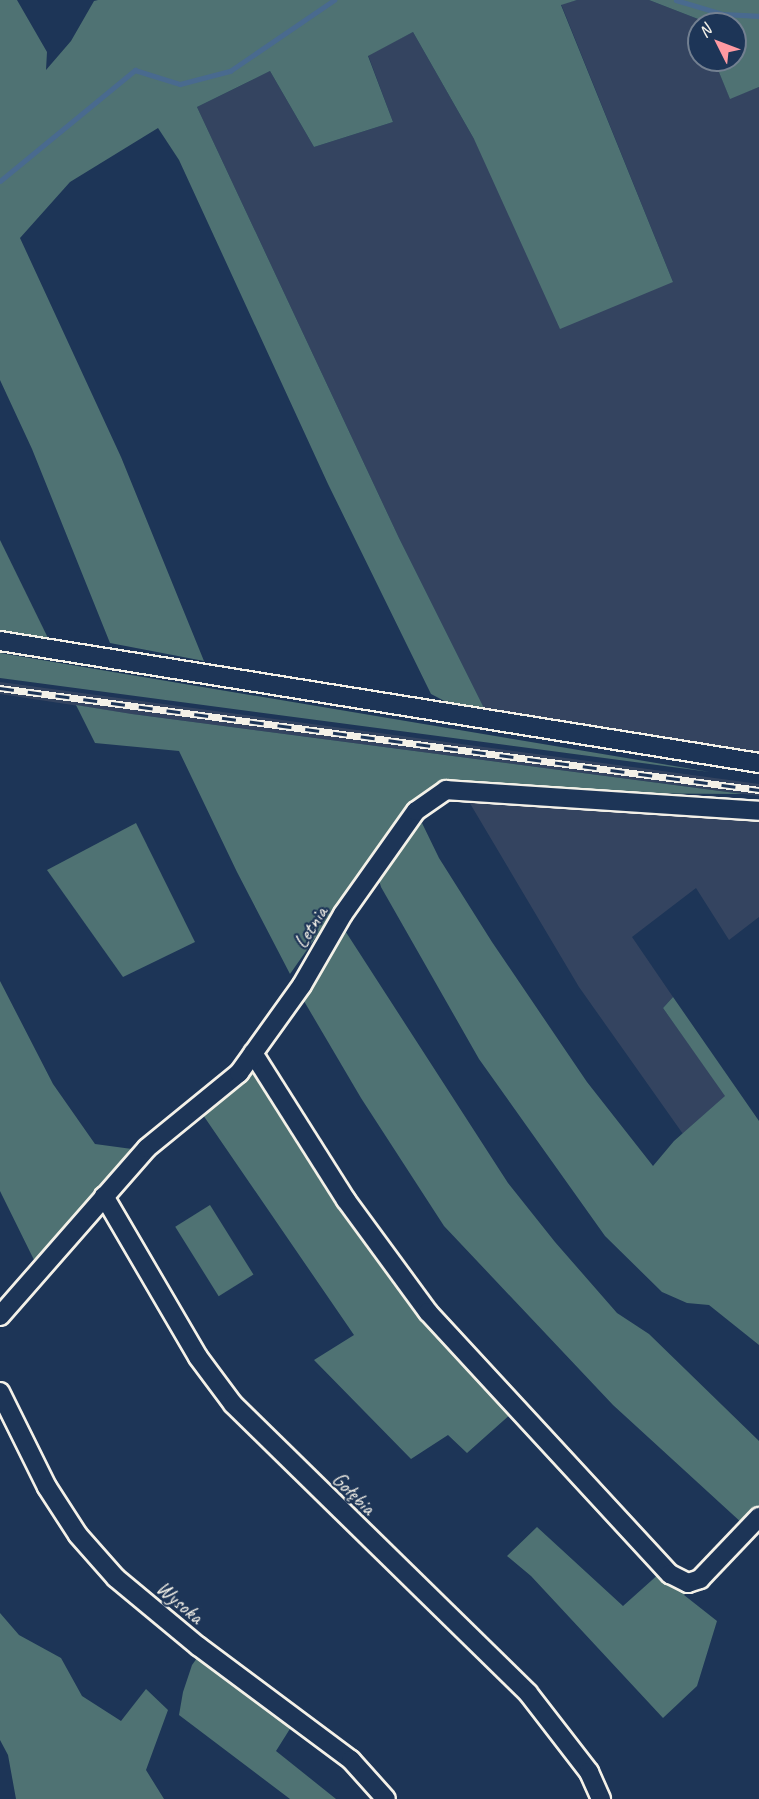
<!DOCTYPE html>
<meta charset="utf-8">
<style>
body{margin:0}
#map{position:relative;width:759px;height:1799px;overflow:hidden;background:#1d3557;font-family:Caveat,sans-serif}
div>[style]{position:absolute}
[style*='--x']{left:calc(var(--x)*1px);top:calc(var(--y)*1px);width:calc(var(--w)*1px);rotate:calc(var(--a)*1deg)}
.built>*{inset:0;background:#344460}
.green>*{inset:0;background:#4f7273;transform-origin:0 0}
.stream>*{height:4.5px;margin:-2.25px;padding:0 2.25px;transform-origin:2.25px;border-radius:2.25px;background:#496a8f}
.roads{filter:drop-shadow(2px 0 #f4f1e8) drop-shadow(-2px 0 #f4f1e8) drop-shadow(0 2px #f4f1e8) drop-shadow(0 -2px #f4f1e8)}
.minor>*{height:18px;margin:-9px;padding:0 9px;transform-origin:9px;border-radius:9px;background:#1d3557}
.rail>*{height:7px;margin-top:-3.5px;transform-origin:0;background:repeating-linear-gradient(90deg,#1d3557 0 14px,#f4f1e8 0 28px);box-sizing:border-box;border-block:2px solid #f4f1e8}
span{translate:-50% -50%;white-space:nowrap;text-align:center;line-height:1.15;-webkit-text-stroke:4.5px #1d3557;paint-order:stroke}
.street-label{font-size:21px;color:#f4f1e8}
.north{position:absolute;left:687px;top:12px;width:60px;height:60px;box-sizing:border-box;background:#1d3557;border:2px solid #738091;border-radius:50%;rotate:312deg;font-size:16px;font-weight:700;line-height:24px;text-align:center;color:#f4f1e8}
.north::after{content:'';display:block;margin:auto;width:21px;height:27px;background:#ff9aa2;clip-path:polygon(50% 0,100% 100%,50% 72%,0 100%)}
</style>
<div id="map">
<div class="built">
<i style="clip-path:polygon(577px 0,649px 0,698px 19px,699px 60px,714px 60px,730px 98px,759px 87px,759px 753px,575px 730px,487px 714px,399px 538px,197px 107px,270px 71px,314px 147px,393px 122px,368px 55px,413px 32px,474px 139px,673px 282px,561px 4px)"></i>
<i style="clip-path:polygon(0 682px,759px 784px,759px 796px,132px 714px,0 694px)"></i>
<i style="clip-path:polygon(465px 795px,759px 819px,759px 917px,729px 940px,696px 888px,632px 937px,673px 997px,663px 1008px,726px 1096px,683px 1134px,579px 987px)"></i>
</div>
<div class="green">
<i style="clip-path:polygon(0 0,17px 0,47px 52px,46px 70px,71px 41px,94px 1px,98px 0,577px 0,561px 5px,673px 282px,560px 329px,474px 139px,413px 32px,368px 56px,393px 122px,314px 147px,270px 71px,197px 107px,399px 538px,487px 714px,458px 708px,431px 694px,328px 484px,179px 160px,158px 128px,70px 182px,20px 238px,121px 457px,204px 661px,110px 643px,32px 449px,0 380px)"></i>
<i style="clip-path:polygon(649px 0,759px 0,759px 87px,730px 99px,714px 60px,735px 60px,735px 24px,700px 24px,698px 19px)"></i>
<i style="clip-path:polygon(0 540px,48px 638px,0 631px)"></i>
<i style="clip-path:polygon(0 653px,513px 739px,710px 772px,0 678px)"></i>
<i style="clip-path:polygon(76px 705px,132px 714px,743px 794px,577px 793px,423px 795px,367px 864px,290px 974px,237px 872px,179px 751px,95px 743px)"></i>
<i style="clip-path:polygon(136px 823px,195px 942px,123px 977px,47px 870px)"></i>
<i style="clip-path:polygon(422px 823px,439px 858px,492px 942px,587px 1082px,653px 1166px,674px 1141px,725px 1096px,663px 1008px,673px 997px,759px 1121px,759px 1345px,709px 1305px,687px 1303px,662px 1292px,605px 1236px,479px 1059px,381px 887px,378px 877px)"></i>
<i style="clip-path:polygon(342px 926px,508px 1183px,555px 1242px,617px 1313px,649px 1334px,759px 1441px,759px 1514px,743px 1524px,613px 1405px,444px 1226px,361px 1098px,301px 996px)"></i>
<i style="clip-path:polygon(0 981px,53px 1084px,95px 1144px,132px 1149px,36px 1264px,0 1191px)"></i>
<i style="clip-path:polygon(254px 1065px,512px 1413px,467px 1453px,448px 1435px,411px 1459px,314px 1360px,354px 1335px,203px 1115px,229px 1094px)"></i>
<i style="left:210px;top:1205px;width:82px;height:41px;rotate:58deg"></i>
<i style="clip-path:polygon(537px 1527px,623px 1606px,661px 1572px,693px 1587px,684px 1595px,717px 1621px,697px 1686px,663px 1718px,531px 1576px,507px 1556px)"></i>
<i style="clip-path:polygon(0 1613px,19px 1635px,61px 1658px,82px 1696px,121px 1721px,146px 1689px,168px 1710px,146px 1770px,164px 1799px,16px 1799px,8px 1755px,0 1740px)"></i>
<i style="clip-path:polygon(200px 1654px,293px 1724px,276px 1751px,336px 1799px,290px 1799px,179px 1715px,183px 1692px,192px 1665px)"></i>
</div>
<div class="stream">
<i style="--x:676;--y:0;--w:49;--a:16.6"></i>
<i style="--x:723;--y:14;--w:36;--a:3"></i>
<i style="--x:0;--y:181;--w:175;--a:-39.4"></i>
<i style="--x:135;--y:70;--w:47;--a:17.3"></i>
<i style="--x:180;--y:84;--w:52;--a:-14.6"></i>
<i style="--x:230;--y:71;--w:126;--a:-34.3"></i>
</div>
<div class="roads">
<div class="minor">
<i style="--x:0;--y:641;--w:769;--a:9.13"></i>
<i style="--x:253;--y:1053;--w:174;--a:57.7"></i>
<i style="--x:346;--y:1200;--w:139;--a:53.8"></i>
<i style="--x:428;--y:1312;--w:357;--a:47.3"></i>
<i style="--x:670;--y:1574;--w:20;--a:27"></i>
<i style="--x:688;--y:1583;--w:13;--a:-18"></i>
<i style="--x:700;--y:1579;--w:86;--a:-46.4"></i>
<i style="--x:104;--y:1196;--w:186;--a:59.7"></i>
<i style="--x:198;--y:1357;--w:59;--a:53.3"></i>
<i style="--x:233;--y:1404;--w:413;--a:44.4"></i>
<i style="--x:528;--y:1693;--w:100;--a:52.3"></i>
<i style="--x:589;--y:1772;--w:30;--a:66"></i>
<i style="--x:0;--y:1316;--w:223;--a:-48.8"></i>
<i style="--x:147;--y:1148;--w:119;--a:-39.2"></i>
<i style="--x:239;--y:1073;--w:108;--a:-54.4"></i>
<i style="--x:302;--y:985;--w:82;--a:-60"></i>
<i style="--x:343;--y:914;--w:126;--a:-54.7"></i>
<i style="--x:416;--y:811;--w:37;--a:-35"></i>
<i style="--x:446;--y:790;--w:314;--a:3.8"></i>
<i style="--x:0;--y:1392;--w:106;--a:63.7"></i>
<i style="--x:47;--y:1487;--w:57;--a:57.1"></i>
<i style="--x:78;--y:1535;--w:57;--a:48.5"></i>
<i style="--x:116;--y:1578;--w:107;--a:39.7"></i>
<i style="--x:198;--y:1646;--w:191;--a:36.7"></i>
<i style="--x:351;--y:1760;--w:52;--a:48.1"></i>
</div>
</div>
<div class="rail">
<i style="--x:0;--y:688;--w:766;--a:7.65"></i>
</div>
<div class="street-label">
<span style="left:310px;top:927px;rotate:-59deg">Letnia</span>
<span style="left:354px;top:1493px;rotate:44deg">Gołębia</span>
<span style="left:180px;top:1602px;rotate:40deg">Wysoka</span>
</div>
<div class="north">N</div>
</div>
